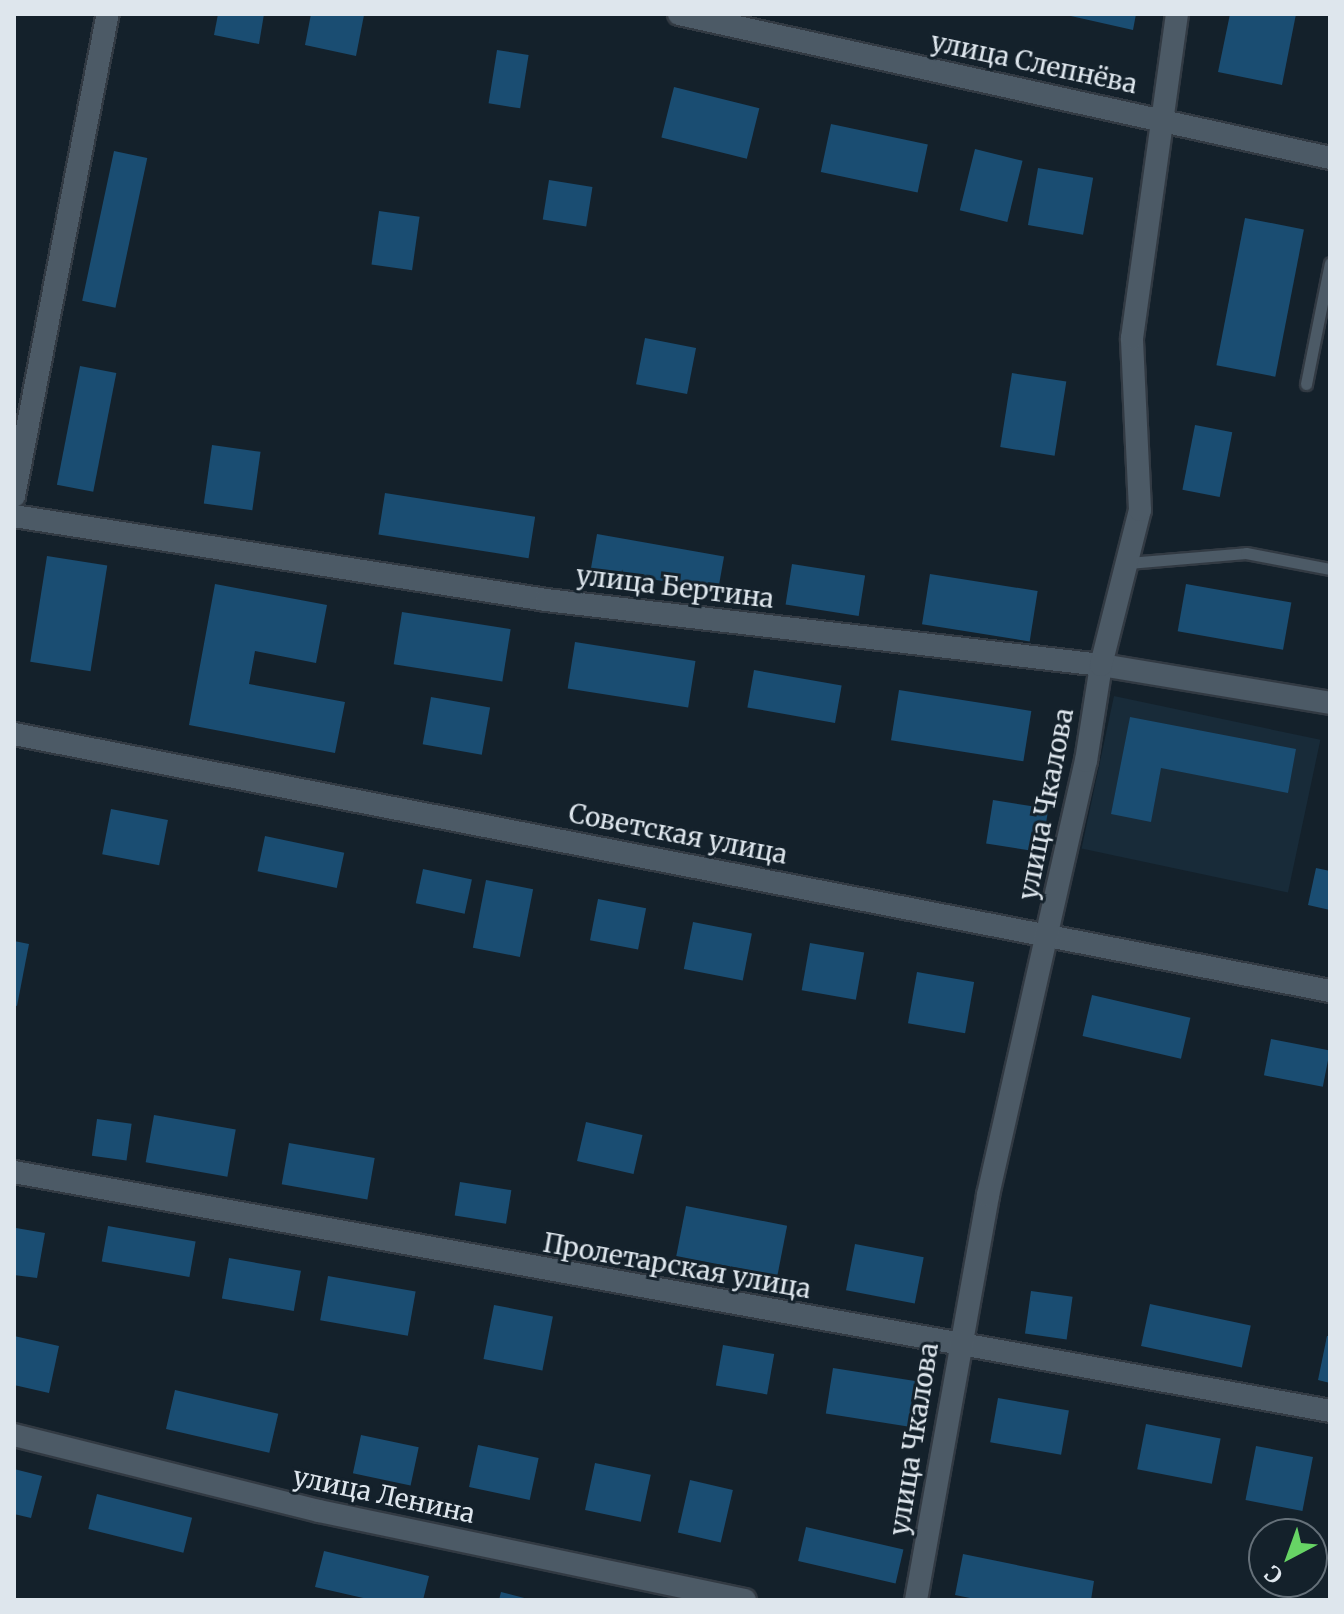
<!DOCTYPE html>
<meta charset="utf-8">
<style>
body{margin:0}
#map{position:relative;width:1344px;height:1614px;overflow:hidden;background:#14212b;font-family:Merriweather,serif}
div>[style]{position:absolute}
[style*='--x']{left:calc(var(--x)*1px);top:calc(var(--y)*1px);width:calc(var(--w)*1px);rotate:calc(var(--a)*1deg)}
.built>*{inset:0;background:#182b39;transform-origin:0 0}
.building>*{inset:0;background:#1a4d72;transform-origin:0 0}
.roads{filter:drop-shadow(2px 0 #323a43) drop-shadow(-2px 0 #323a43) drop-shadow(0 2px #323a43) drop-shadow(0 -2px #323a43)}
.service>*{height:11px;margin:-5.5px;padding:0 5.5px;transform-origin:5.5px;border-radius:5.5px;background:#4c5a66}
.minor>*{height:22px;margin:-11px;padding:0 11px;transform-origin:11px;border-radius:11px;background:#4c5a66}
.tertiary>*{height:22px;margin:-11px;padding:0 11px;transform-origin:11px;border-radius:11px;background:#4c5a66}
.secondary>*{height:22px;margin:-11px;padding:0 11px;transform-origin:11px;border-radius:11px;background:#4c5a66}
span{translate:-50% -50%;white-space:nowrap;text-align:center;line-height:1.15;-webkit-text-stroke:6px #14212b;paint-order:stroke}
.street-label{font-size:26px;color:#dee6ed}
.frame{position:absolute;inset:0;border:16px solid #dee6ed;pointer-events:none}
.north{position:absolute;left:1248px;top:1518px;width:80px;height:80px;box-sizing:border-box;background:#14212b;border:2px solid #657079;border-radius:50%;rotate:221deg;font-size:22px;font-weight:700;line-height:32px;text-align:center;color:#dee6ed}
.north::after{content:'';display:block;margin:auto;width:28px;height:36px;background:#67d465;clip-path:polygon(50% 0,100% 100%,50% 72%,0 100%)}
</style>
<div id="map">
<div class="built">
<i style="left:1114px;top:696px;width:211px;height:156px;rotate:12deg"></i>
</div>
<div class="building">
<i style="clip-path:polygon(218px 14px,264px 14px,259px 44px,214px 35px)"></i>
<i style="clip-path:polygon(311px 14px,364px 15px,356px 56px,305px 45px)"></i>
<i style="clip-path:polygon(1062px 14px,1136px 14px,1133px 30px)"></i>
<i style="clip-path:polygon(1230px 14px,1296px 14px,1282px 85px,1218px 72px)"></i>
<i style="left:497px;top:50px;width:32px;height:54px;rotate:9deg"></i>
<i style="left:674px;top:87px;width:88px;height:52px;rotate:14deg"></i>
<i style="left:831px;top:124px;width:99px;height:49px;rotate:12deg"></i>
<i style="left:975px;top:149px;width:49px;height:63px;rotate:14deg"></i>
<i style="left:114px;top:151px;width:34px;height:153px;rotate:12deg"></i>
<i style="left:1038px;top:168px;width:56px;height:58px;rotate:10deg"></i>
<i style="left:549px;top:180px;width:44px;height:40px;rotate:9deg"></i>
<i style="left:379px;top:211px;width:41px;height:54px;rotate:8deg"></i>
<i style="left:1245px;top:218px;width:60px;height:150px;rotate:11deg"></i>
<i style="left:645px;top:338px;width:52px;height:47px;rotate:11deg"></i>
<i style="left:80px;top:366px;width:37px;height:121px;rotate:11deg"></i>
<i style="left:1012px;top:373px;width:55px;height:75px;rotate:9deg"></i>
<i style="left:1195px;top:425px;width:38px;height:66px;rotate:11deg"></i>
<i style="left:212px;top:445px;width:49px;height:59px;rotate:8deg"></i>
<i style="left:385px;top:493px;width:152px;height:42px;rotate:9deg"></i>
<i style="left:597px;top:534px;width:129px;height:35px;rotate:10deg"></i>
<i style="left:47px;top:556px;width:61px;height:107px;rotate:9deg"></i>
<i style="left:792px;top:564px;width:74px;height:41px;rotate:9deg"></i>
<i style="left:930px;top:574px;width:109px;height:51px;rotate:9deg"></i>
<i style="clip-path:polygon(215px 584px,327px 605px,316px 663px,255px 651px,249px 684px,345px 702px,335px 753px,189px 725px)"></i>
<i style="left:1186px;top:584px;width:107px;height:48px;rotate:10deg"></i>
<i style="left:402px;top:612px;width:110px;height:53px;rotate:9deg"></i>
<i style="left:575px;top:642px;width:122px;height:47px;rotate:9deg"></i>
<i style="left:754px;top:670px;width:89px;height:38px;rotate:10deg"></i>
<i style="left:899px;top:690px;width:134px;height:51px;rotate:9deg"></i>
<i style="left:431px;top:697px;width:60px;height:48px;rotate:10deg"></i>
<i style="clip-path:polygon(1130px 717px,1296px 749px,1288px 793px,1161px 768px,1151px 822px,1111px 814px)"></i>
<i style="left:993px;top:800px;width:56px;height:44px;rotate:9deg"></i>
<i style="left:111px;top:809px;width:58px;height:46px;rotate:11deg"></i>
<i style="left:265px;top:836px;width:81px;height:36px;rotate:12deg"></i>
<i style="clip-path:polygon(1316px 868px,1330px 871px,1330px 910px,1308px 905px)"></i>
<i style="left:423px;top:869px;width:50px;height:35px;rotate:12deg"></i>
<i style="left:486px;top:880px;width:48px;height:69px;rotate:11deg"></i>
<i style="left:598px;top:899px;width:49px;height:42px;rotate:11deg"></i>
<i style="left:693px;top:922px;width:60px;height:48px;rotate:11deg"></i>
<i style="clip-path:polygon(14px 941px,29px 944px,17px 1006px,14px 1005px)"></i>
<i style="left:810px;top:943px;width:55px;height:48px;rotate:10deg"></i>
<i style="left:917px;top:972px;width:58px;height:52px;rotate:10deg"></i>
<i style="left:1092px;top:995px;width:101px;height:42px;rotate:13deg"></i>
<i style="left:1271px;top:1039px;width:60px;height:37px;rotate:11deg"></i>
<i style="left:154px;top:1115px;width:83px;height:48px;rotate:10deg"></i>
<i style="left:97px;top:1119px;width:35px;height:37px;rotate:8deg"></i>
<i style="left:586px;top:1122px;width:58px;height:40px;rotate:13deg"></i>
<i style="left:289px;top:1143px;width:87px;height:42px;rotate:10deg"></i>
<i style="left:460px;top:1182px;width:52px;height:34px;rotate:9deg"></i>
<i style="left:686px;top:1206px;width:103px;height:51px;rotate:11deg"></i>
<i style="left:108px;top:1226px;width:89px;height:36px;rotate:10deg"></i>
<i style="clip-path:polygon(16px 1228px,45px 1233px,37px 1278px,14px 1275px)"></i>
<i style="left:855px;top:1244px;width:70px;height:47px;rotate:11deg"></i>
<i style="left:229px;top:1258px;width:73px;height:41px;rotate:10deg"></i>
<i style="left:328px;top:1276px;width:89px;height:45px;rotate:10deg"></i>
<i style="left:1031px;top:1291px;width:42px;height:43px;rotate:8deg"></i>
<i style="left:1150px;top:1304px;width:103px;height:43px;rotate:12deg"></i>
<i style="left:494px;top:1305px;width:60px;height:55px;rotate:11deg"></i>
<i style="clip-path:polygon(14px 1336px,59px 1346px,49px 1393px,14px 1385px)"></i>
<i style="clip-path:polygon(1327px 1336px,1330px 1336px,1330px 1383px,1318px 1380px)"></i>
<i style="left:723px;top:1345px;width:52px;height:41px;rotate:10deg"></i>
<i style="left:833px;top:1368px;width:83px;height:46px;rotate:9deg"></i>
<i style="left:175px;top:1390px;width:106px;height:40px;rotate:13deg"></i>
<i style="left:998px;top:1398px;width:72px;height:45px;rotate:10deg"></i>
<i style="left:1146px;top:1424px;width:76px;height:46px;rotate:11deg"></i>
<i style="left:361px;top:1435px;width:59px;height:39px;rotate:12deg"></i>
<i style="left:478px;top:1445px;width:62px;height:43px;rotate:12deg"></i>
<i style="left:1256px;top:1446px;width:58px;height:55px;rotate:11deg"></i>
<i style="left:595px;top:1463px;width:57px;height:48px;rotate:12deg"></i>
<i style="clip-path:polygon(14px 1469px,42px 1476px,31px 1518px,14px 1514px)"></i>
<i style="left:690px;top:1480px;width:44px;height:54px;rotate:13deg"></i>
<i style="left:97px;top:1494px;width:98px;height:36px;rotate:14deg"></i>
<i style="left:806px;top:1527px;width:100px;height:35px;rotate:13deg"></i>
<i style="clip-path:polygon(324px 1551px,429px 1576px,423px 1600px,372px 1600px,315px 1587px)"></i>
<i style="clip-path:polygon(963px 1554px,1094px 1581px,1091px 1600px,980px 1600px,955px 1595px)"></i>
<i style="clip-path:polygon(501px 1592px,528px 1599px,528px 1600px,499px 1600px)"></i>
</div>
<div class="roads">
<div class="service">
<i style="--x:1306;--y:384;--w:123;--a:-78.8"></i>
<i style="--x:1128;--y:563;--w:118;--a:-4.8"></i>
<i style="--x:1246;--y:553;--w:86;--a:10.8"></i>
</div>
<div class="minor">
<i style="--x:14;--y:516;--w:539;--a:8.97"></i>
<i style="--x:546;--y:600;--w:559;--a:6.68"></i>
<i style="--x:1101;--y:665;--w:232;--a:9.4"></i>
<i style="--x:14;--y:734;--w:1341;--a:11.05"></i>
<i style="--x:14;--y:1172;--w:1338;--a:10.29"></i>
<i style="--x:916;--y:1600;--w:411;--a:-79.9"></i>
<i style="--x:988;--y:1195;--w:445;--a:-77.3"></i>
<i style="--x:1086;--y:761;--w:97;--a:-81.1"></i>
<i style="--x:1101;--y:665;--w:160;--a:-75.9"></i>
<i style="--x:1140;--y:510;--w:172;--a:-92.7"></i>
<i style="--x:1132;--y:338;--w:327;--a:-82.1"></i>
</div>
<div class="tertiary">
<i style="--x:679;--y:14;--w:667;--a:12.47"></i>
<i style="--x:14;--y:496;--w:491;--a:-79"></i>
</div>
<div class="secondary">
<i style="--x:14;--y:1435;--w:314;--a:14"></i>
<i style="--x:319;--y:1511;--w:435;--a:11.8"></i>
</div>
</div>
<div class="street-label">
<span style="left:1034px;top:63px;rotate:12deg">улица Слепнёва</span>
<span style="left:675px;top:587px;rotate:7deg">улица Бертина</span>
<span style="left:1046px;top:804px;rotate:-79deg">улица Чкалова</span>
<span style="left:678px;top:834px;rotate:11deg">Советская улица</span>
<span style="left:677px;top:1266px;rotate:10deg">Пролетарская улица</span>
<span style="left:914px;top:1439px;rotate:-81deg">улица Чкалова</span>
<span style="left:384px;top:1495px;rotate:12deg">улица Ленина</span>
</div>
<div class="frame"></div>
<div class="north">С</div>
</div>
